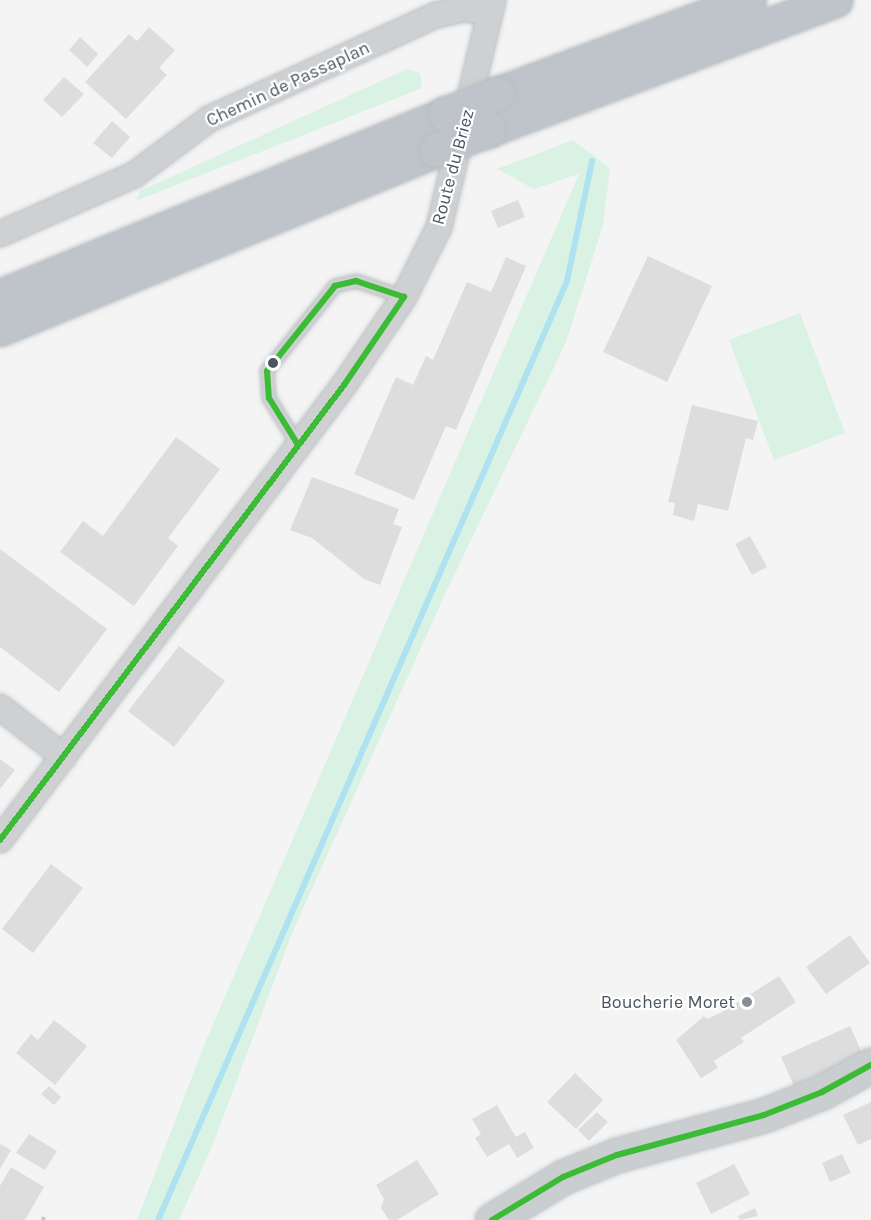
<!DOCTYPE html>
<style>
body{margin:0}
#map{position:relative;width:871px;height:1220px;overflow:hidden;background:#f4f4f4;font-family:Karla,sans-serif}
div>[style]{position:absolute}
.green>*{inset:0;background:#d9f2e3}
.stream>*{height:6px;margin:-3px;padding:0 3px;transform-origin:3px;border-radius:3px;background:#aee2f0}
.building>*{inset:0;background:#ddddde}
.path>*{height:4px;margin-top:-2px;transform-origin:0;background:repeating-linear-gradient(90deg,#bcc7c4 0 4.5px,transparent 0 7.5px)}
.roads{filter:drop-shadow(0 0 2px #b9bec3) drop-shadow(0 0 2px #b9bec3)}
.service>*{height:12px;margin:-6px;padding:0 6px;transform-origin:6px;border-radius:6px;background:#ced0d2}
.minor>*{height:24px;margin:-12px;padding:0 12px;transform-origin:12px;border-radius:12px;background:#ced0d2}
.primary>*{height:33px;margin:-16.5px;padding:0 16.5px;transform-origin:16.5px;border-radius:16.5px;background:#caced1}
.motorway>*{height:33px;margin:-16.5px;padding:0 16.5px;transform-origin:16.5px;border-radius:16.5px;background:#bec4c9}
.bridges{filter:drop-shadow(0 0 2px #b9bec3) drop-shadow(0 0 2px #b9bec3)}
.motorway-bridge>*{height:33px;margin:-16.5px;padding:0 16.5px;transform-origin:16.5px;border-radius:16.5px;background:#bec4c9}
.bus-1>*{height:6px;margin:-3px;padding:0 3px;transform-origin:3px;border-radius:3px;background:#3cbb36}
.dots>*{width:16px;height:16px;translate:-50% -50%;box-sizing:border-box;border:3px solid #fff;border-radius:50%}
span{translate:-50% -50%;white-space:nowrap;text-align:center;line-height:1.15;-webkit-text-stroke:4.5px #fff;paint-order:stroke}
.street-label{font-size:18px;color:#4a5661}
.poi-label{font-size:18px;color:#4a5661}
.right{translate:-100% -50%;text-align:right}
</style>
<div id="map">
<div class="green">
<div style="clip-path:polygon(407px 69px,420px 73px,422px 88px,136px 201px,140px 191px)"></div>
<div style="clip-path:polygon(573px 140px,610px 168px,603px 225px,566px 342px,447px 590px,293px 931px,213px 1144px,179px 1220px,137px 1220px,205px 1043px,579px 174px,534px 189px,497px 169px)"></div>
<div style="clip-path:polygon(800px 313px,845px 433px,774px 460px,729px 340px)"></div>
</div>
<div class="stream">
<div style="left:158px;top:1220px;width:1024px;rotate:-66.46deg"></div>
<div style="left:567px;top:281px;width:123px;rotate:-78.2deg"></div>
</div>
<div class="building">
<div style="clip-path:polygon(149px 27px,175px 50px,159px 68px,167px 75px,126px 119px,85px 82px,129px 34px,137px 41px)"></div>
<div style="clip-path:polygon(80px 37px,98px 54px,87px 67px,69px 50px)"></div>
<div style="clip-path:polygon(64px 77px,84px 94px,62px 117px,43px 100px)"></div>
<div style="clip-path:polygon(112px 121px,130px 137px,112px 158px,93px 143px)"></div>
<div style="clip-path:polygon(518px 200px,525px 217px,498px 228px,491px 211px)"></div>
<div style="clip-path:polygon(648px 256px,712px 286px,667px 382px,603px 352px)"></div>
<div style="clip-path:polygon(506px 257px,526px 266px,456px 430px,446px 426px,414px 500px,354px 474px,396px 377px,413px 385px,426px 356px,433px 360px,467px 282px,491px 292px)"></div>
<div style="clip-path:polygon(692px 405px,758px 421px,753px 440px,746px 438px,728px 511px,698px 504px,694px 521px,673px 515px,675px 503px,668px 502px)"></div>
<div style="clip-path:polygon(176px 437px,220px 469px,168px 538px,178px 546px,134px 606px,60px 552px,83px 521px,103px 536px)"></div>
<div style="clip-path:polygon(312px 477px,399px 509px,393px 524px,402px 527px,380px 585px,364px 579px,312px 538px,290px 530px)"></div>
<div style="clip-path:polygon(750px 536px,767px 567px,752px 575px,735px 544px)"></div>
<div style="clip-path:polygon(0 549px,107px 629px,59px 692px,0 647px)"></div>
<div style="clip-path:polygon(179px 646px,225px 681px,174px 747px,128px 711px)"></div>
<div style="clip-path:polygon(0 759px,15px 770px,0 789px)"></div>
<div style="clip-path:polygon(51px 864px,83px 888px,33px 953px,2px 929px)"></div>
<div style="clip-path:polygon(850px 935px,870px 963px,826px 994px,806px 967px)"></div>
<div style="clip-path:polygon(779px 976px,796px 1002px,741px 1038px,744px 1042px,714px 1061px,718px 1068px,701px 1078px,676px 1040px,704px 1016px,707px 1019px,722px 1012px)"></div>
<div style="clip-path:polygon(54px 1020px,87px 1046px,55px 1085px,16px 1053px,31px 1034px,38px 1040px)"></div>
<div style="clip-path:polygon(850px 1026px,863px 1055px,794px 1086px,781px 1057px)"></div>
<div style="clip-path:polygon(575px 1073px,603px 1100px,576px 1129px,547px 1102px)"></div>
<div style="clip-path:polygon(49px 1086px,61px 1097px,54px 1105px,41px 1094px)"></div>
<div style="clip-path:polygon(871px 1102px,871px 1139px,858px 1145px,843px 1115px)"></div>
<div style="clip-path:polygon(497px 1105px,516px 1137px,525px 1132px,534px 1148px,517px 1158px,509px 1144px,487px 1157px,475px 1138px,481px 1134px,472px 1119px)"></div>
<div style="clip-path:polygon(597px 1112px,608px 1122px,589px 1141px,578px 1130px)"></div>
<div style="clip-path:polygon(29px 1134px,57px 1151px,45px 1170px,16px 1153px)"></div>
<div style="clip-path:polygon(0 1144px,11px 1150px,0 1169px)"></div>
<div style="clip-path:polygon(842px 1154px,851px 1173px,830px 1182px,822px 1163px)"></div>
<div style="clip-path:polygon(417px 1160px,439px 1194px,397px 1220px,389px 1220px,381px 1208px,384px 1199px,376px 1185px)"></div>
<div style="clip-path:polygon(734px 1164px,750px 1194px,711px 1214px,696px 1183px)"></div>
<div style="clip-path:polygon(11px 1167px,44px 1187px,25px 1220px,0 1220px,0 1186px)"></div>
<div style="clip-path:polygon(755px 1208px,758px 1216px,740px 1220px,738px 1216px)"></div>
</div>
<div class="path">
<div style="left:43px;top:1220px;width:3px;rotate:-72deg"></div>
</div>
<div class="roads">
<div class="service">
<div style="left:298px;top:445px;width:55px;rotate:-121.7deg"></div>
<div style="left:269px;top:398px;width:27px;rotate:-94deg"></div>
<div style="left:267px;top:371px;width:109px;rotate:-51.3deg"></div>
<div style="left:335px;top:286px;width:22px;rotate:-13deg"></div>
<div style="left:356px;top:281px;width:51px;rotate:18.4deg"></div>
</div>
<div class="minor">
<div style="left:0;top:234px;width:146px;rotate:-23.8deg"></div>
<div style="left:134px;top:175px;width:94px;rotate:-36.7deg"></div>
<div style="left:209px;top:119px;width:250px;rotate:-24.6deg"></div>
<div style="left:436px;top:15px;width:30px;rotate:-12deg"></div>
<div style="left:465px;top:9px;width:25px;rotate:7deg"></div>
<div style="left:0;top:707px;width:81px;rotate:38deg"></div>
<div style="left:0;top:840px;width:570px;rotate:-52.91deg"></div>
<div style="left:344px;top:385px;width:107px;rotate:-55.7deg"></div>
<div style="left:404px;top:297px;width:78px;rotate:-63.4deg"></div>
<div style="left:439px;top:227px;width:233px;rotate:-76.6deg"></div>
</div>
<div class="primary">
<div style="left:492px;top:1220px;width:83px;rotate:-31.2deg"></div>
<div style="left:563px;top:1177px;width:58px;rotate:-22.2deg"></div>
<div style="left:617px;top:1155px;width:152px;rotate:-15.2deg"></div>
<div style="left:764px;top:1115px;width:62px;rotate:-21.6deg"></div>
<div style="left:822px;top:1092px;width:56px;rotate:-28.9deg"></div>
</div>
<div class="motorway">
<div style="left:497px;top:94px;width:269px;rotate:-20.5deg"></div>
<div style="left:488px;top:130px;width:371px;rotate:-20.5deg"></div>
<div style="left:0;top:296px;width:481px;rotate:-22.2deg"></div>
<div style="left:0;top:329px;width:471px;rotate:-22.3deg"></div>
</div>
</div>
<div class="bridges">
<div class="motorway-bridge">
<div style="left:445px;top:114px;width:56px;rotate:-21deg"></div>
<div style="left:436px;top:150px;width:56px;rotate:-21deg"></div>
</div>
</div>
<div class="bus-1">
<div style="left:0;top:840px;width:570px;rotate:-52.91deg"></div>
<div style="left:344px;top:385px;width:107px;rotate:-55.7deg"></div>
<div style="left:404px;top:297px;width:51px;rotate:-161.6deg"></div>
<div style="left:356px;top:281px;width:22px;rotate:167deg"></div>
<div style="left:335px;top:286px;width:109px;rotate:128.7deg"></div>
<div style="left:267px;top:371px;width:27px;rotate:86deg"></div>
<div style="left:269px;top:398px;width:55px;rotate:58.3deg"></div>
<div style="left:492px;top:1220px;width:83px;rotate:-31.2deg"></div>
<div style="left:563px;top:1177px;width:58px;rotate:-22.2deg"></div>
<div style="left:617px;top:1155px;width:152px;rotate:-15.2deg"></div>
<div style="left:764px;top:1115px;width:62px;rotate:-21.6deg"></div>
<div style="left:822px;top:1092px;width:56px;rotate:-28.9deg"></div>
</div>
<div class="dots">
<div style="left:273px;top:363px;background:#4a5661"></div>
<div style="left:747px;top:1002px;background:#868d94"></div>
</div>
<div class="street-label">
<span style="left:288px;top:84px;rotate:-25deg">Chemin de Passaplan</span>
<span style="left:453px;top:167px;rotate:-75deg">Route du Briez</span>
</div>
<div class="poi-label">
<span class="right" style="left:735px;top:1002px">Boucherie Moret</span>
</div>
</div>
